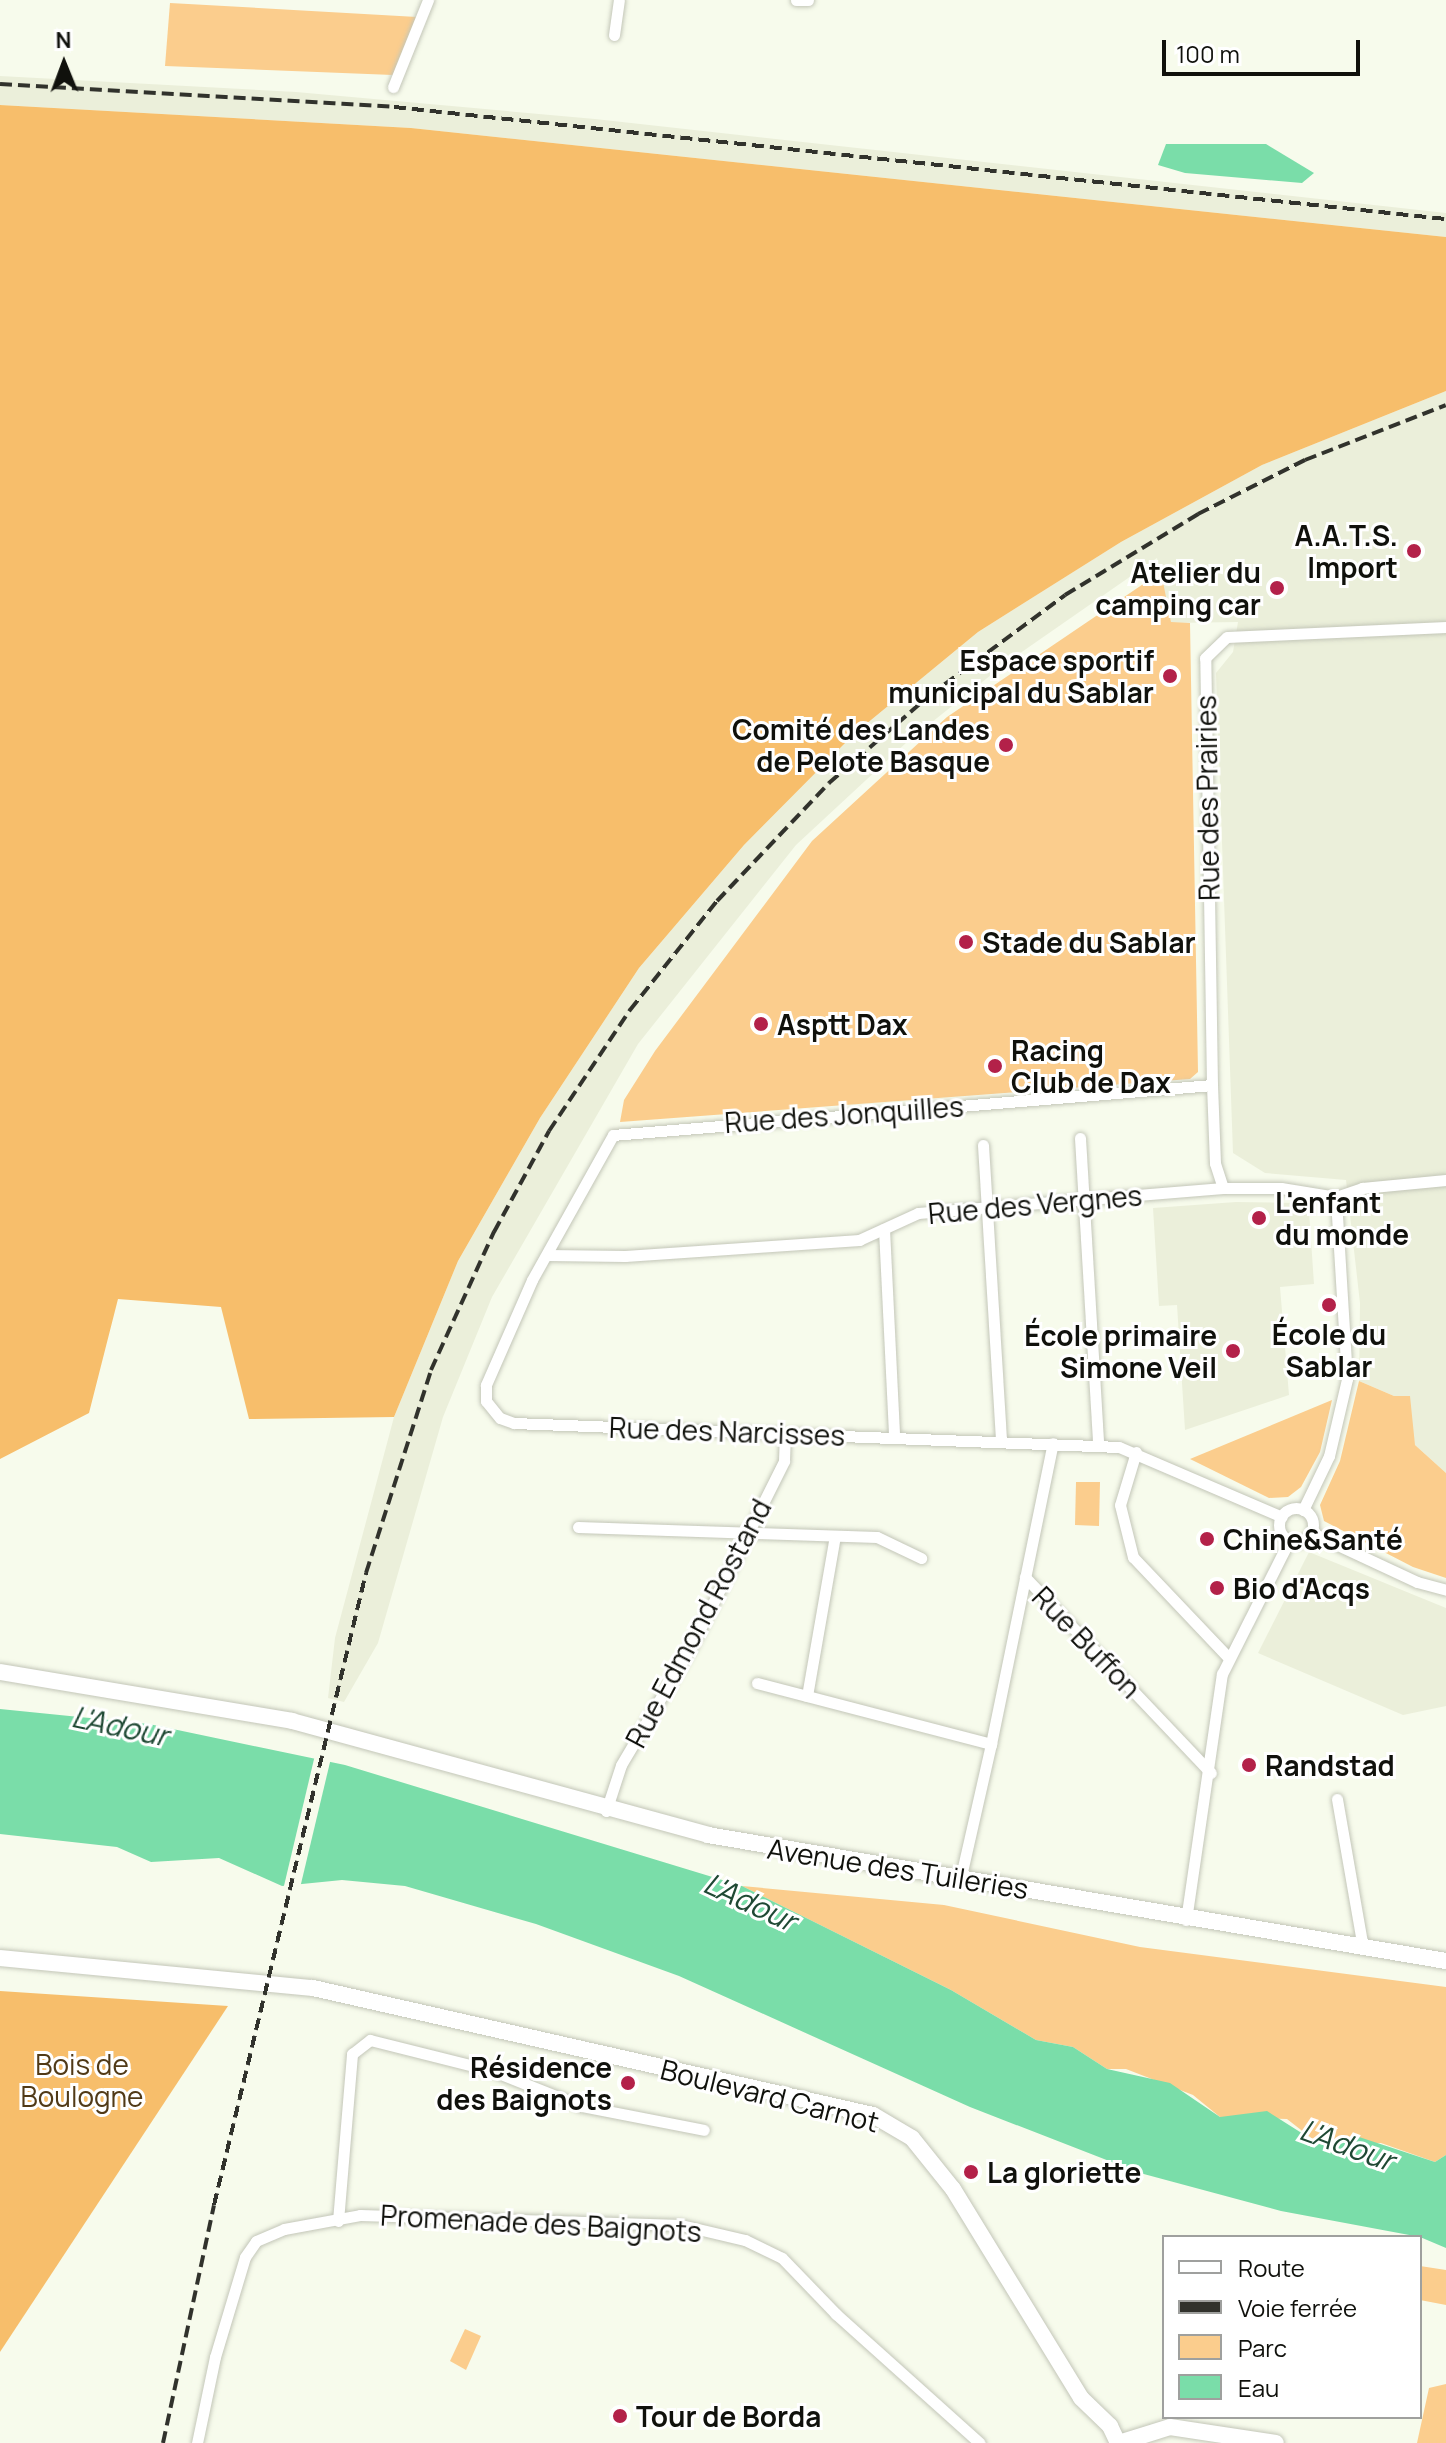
<!DOCTYPE html>
<meta charset="utf-8">
<style>
body{margin:0}
#map{position:relative;width:1446px;height:2443px;overflow:hidden;background:#f7fbec;font-family:Manrope,sans-serif}
div>[style]{position:absolute}
.built>*{inset:0;background:#ebefda}
.green>*{inset:0;background:#fbcd8d}
.forest>*{inset:0;background:#f7be6b}
.water>*{inset:0;background:#7adda9}
.pier>*{inset:0;background:#f7fbec}
.roads{filter:drop-shadow(0 0 2px #c3c6b8) drop-shadow(0 0 2px #c3c6b8)}
.street>*{height:11px;margin:-5.5px;padding:0 5.5px;transform-origin:5.5px;border-radius:5.5px;background:#fff}
.street>.ring{margin:-5.5px;padding:0;box-sizing:content-box;background:none;border:11px solid #fff;border-radius:50%}
.secondary>*{height:16px;margin:-8px;padding:0 8px;transform-origin:8px;border-radius:8px;background:#fff}
.rail>*{height:4px;margin-top:-2px;transform-origin:0;background:repeating-linear-gradient(90deg,#31322c 0 12px,transparent 0 18px)}
.dots>*{width:22px;height:22px;translate:-50% -50%;box-sizing:border-box;border:4px solid #fff;border-radius:50%}
span{translate:-50% -50%;white-space:nowrap;text-align:center;line-height:1.15;-webkit-text-stroke:6px #fff;paint-order:stroke}
.poi-label{font-size:28px;color:#10110c;font-weight:700}
.right{translate:-100% -50%;text-align:right}
.left{translate:0 -50%;text-align:left}
.street-label{font-size:28px;color:#10110c}
.park-label{font-size:28px;color:#513a17}
.water-label{font-size:30px;color:#1f4934;font-style:italic}
.legend{position:absolute;left:1162px;top:2235px;width:260px;height:184px;box-sizing:border-box;background:#fff;border:2px solid #9fa09e;margin:0;padding:10px 14px;list-style:none;font-size:24px;color:#10110c}
.legend li{display:flex;align-items:center;gap:16px;height:40px}
.legend b{width:40px;border:2px solid #9fa09e}
.north{position:absolute;left:24px;top:24px;width:80px;height:80px;-webkit-text-stroke:6px #fff;paint-order:stroke;rotate:359deg;font-size:22px;font-weight:700;line-height:32px;text-align:center;color:#10110c}
.north::after{content:'';display:block;margin:auto;width:28px;height:36px;background:#10110c;clip-path:polygon(50% 0,100% 100%,50% 72%,0 100%)}
.scale{position:absolute;left:1162px;top:40px;width:198px;height:36px;box-sizing:border-box;border:4px solid #10110c;border-top:0;padding-left:10px;font-size:24px;line-height:28px;white-space:nowrap;color:#10110c;-webkit-text-stroke:6px #fff;paint-order:stroke}
</style>
<div id="map">
<div class="built">
<div style="clip-path:polygon(0 76px,296px 92px,595px 119px,1446px 213px,1446px 237px,411px 128px,0 105px)"></div>
<div style="clip-path:polygon(1446px 391px,1446px 1473px,1415px 1445px,1394px 1396px,1359px 1381px,1360px 1303px,1346px 1180px,1265px 1173px,1233px 1153px,1216px 673px,1233px 652px,1238px 622px,1171px 623px,1157px 558px,1006px 663px,907px 742px,796px 845px,638px 1044px,492px 1297px,443px 1417px,378px 1643px,344px 1702px,328px 1698px,335px 1638px,394px 1417px,458px 1261px,540px 1118px,639px 968px,744px 845px,854px 734px,978px 632px,1121px 542px,1262px 465px)"></div>
<div style="clip-path:polygon(1236px 1202px,1302px 1203px,1309px 1211px,1314px 1284px,1280px 1287px,1289px 1395px,1185px 1430px,1177px 1305px,1159px 1306px,1153px 1208px)"></div>
<div style="clip-path:polygon(1309px 1552px,1446px 1608px,1446px 1706px,1403px 1715px,1258px 1653px)"></div>
</div>
<div class="green">
<div style="clip-path:polygon(170px 3px,417px 17px,393px 75px,165px 66px)"></div>
<div style="clip-path:polygon(1161px 572px,1171px 622px,1190px 623px,1198px 1072px,1190px 1079px,620px 1122px,624px 1100px,655px 1051px,812px 841px,947px 717px)"></div>
<div style="clip-path:polygon(1359px 1381px,1394px 1396px,1410px 1396px,1415px 1445px,1446px 1473px,1446px 1578px,1413px 1567px,1324px 1521px,1320px 1505px,1340px 1461px)"></div>
<div style="clip-path:polygon(1332px 1400px,1320px 1452px,1301px 1487px,1288px 1497px,1269px 1498px,1190px 1459px)"></div>
<div style="clip-path:polygon(1076px 1482px,1100px 1482px,1099px 1526px,1075px 1525px)"></div>
<div style="clip-path:polygon(742px 1886px,944px 1905px,1140px 1947px,1446px 1987px,1446px 2155px,1435px 2162px,1381px 2143px,1319px 2144px,1287px 2119px,1220px 2117px,1193px 2095px,1126px 2069px,1107px 2069px,1073px 2047px,1036px 2040px,951px 1990px)"></div>
<div style="clip-path:polygon(1420px 2266px,1446px 2270px,1446px 2305px,1420px 2300px)"></div>
<div style="clip-path:polygon(465px 2329px,481px 2336px,466px 2370px,450px 2361px)"></div>
<div style="clip-path:polygon(1446px 2384px,1446px 2443px,1417px 2443px,1429px 2388px)"></div>
</div>
<div class="forest">
<div style="clip-path:polygon(0 105px,411px 128px,1446px 237px,1446px 391px,1262px 465px,1121px 542px,978px 632px,854px 734px,744px 845px,639px 968px,540px 1118px,458px 1261px,394px 1417px,249px 1419px,221px 1307px,118px 1299px,89px 1413px,0 1459px)"></div>
<div style="clip-path:polygon(0 1991px,228px 2006px,0 2352px)"></div>
</div>
<div class="water">
<div style="clip-path:polygon(1166px 144px,1266px 144px,1314px 173px,1302px 183px,1185px 173px,1158px 165px)"></div>
<div style="clip-path:polygon(0 1709px,149px 1724px,345px 1765px,742px 1886px,951px 1990px,1036px 2040px,1073px 2047px,1107px 2069px,1170px 2083px,1220px 2117px,1267px 2111px,1319px 2144px,1334px 2146px,1353px 2135px,1435px 2162px,1446px 2155px,1446px 2248px,1420px 2237px,1281px 2211px,1140px 2173px,970px 2107px,679px 1976px,536px 1924px,405px 1886px,342px 1880px,282px 1886px,219px 1858px,151px 1862px,117px 1847px,0 1834px)"></div>
</div>
<div class="pier">
<div style="clip-path:polygon(315px 1755px,331px 1758px,300px 1888px,283px 1890px)"></div>
</div>
<div class="roads">
<div class="street">
<div style="left:796px;top:0;width:12px"></div>
<div style="left:614px;top:35px;width:35px;rotate:-82deg"></div>
<div style="left:393px;top:87px;width:94px;rotate:-68.1deg"></div>
<div style="left:1212px;top:1085px;width:601px;rotate:175.23deg"></div>
<div style="left:613px;top:1135px;width:166px;rotate:119.2deg"></div>
<div style="left:532px;top:1280px;width:115px;rotate:113.7deg"></div>
<div style="left:486px;top:1385px;width:16px;rotate:90deg"></div>
<div style="left:486px;top:1401px;width:22px;rotate:51deg"></div>
<div style="left:500px;top:1418px;width:15px;rotate:20deg"></div>
<div style="left:514px;top:1423px;width:605px;rotate:2.27deg"></div>
<div style="left:1119px;top:1447px;width:177px;rotate:23.2deg"></div>
<div style="left:1080px;top:1138px;width:307px;rotate:86.6deg"></div>
<div style="left:983px;top:1145px;width:295px;rotate:86.5deg"></div>
<div style="left:1223px;top:1188px;width:26px;rotate:-108deg"></div>
<div style="left:1215px;top:1163px;width:78px;rotate:-92.2deg"></div>
<div style="left:1212px;top:1085px;width:427px;rotate:-90.9deg"></div>
<div style="left:1205px;top:658px;width:30px;rotate:-44deg"></div>
<div style="left:1227px;top:637px;width:219px;rotate:-2.6deg"></div>
<div style="left:1336px;top:1197px;width:28px;rotate:-19deg"></div>
<div style="left:1362px;top:1188px;width:84px;rotate:-5.4deg"></div>
<div style="left:884px;top:1229px;width:206px;rotate:87.2deg"></div>
<div style="left:547px;top:1255px;width:78px;rotate:0.7deg"></div>
<div style="left:625px;top:1256px;width:235px;rotate:-3.9deg"></div>
<div style="left:859px;top:1240px;width:65px;rotate:-24.6deg"></div>
<div style="left:918px;top:1213px;width:306px;rotate:-4.7deg"></div>
<div style="left:1223px;top:1188px;width:58px"></div>
<div style="left:1281px;top:1188px;width:56px;rotate:9.3deg"></div>
<div style="left:1136px;top:1452px;width:55px;rotate:106.8deg"></div>
<div style="left:1120px;top:1505px;width:54px;rotate:76deg"></div>
<div style="left:1133px;top:1557px;width:137px;rotate:46.5deg"></div>
<div class="ring" style="left:1279px;top:1508px;width:23px;height:23px"></div>
<div style="left:1303px;top:1510px;width:60px;rotate:-64.3deg"></div>
<div style="left:1329px;top:1456px;width:79px;rotate:-76.8deg"></div>
<div style="left:1347px;top:1379px;width:182px;rotate:-93.5deg"></div>
<div style="left:578px;top:1527px;width:299px;rotate:1.9deg"></div>
<div style="left:877px;top:1537px;width:49px;rotate:25.5deg"></div>
<div style="left:1312px;top:1533px;width:116px;rotate:25deg"></div>
<div style="left:1417px;top:1582px;width:30px;rotate:15deg"></div>
<div style="left:1025px;top:1577px;width:270px;rotate:46.5deg"></div>
<div style="left:757px;top:1683px;width:242px;rotate:14.6deg"></div>
<div style="left:991px;top:1744px;width:135px;rotate:102.8deg"></div>
<div style="left:807px;top:1696px;width:162px;rotate:-80.1deg"></div>
<div style="left:991px;top:1744px;width:307px;rotate:-78.4deg"></div>
<div style="left:1337px;top:1799px;width:151px;rotate:80.1deg"></div>
<div style="left:606px;top:1811px;width:48px;rotate:-71.9deg"></div>
<div style="left:621px;top:1765px;width:139px;rotate:-59.4deg"></div>
<div style="left:692px;top:1645px;width:206px;rotate:-63.4deg"></div>
<div style="left:784px;top:1461px;width:26px;rotate:-88deg"></div>
<div style="left:1186px;top:1920px;width:249px;rotate:-81.7deg"></div>
<div style="left:1222px;top:1674px;width:149px;rotate:-63.3deg"></div>
<div style="left:338px;top:2221px;width:168px;rotate:-85.2deg"></div>
<div style="left:352px;top:2054px;width:23px;rotate:-38deg"></div>
<div style="left:370px;top:2040px;width:127px;rotate:14.1deg"></div>
<div style="left:493px;top:2071px;width:95px;rotate:21.7deg"></div>
<div style="left:581px;top:2106px;width:125px;rotate:11deg"></div>
<div style="left:197px;top:2443px;width:88px;rotate:-78.2deg"></div>
<div style="left:215px;top:2357px;width:104px;rotate:-73.3deg"></div>
<div style="left:245px;top:2257px;width:19px;rotate:-55deg"></div>
<div style="left:256px;top:2241px;width:30px;rotate:-23deg"></div>
<div style="left:284px;top:2229px;width:77px;rotate:-10.4deg"></div>
<div style="left:360px;top:2215px;width:321px;rotate:1.8deg"></div>
<div style="left:681px;top:2225px;width:66px;rotate:13.2deg"></div>
<div style="left:745px;top:2240px;width:41px;rotate:25.9deg"></div>
<div style="left:782px;top:2258px;width:78px;rotate:46deg"></div>
<div style="left:836px;top:2314px;width:193px;rotate:41.9deg"></div>
</div>
<div class="secondary">
<div style="left:0;top:1672px;width:296px;rotate:9.5deg"></div>
<div style="left:292px;top:1721px;width:431px;rotate:15.3deg"></div>
<div style="left:708px;top:1835px;width:749px;rotate:9.69deg"></div>
<div style="left:0;top:1958px;width:314px;rotate:5.5deg"></div>
<div style="left:313px;top:1988px;width:574px;rotate:12.78deg"></div>
<div style="left:873px;top:2115px;width:45px;rotate:30.5deg"></div>
<div style="left:912px;top:2138px;width:65px;rotate:51.2deg"></div>
<div style="left:953px;top:2189px;width:245px;rotate:58.5deg"></div>
<div style="left:1081px;top:2398px;width:40px;rotate:44deg"></div>
<div style="left:1110px;top:2426px;width:19px;rotate:65deg"></div>
<div style="left:1119px;top:2443px;width:53px;rotate:-17.4deg"></div>
<div style="left:1170px;top:2427px;width:107px;rotate:8.6deg"></div>
</div>
</div>
<div class="rail">
<div style="left:0;top:84px;width:395px;rotate:3.3deg"></div>
<div style="left:394px;top:107px;width:1058px;rotate:6.08deg"></div>
<div style="left:163px;top:2443px;width:243px;rotate:-77.9deg"></div>
<div style="left:214px;top:2205px;width:650px;rotate:-76.48deg"></div>
<div style="left:366px;top:1573px;width:213px;rotate:-72.2deg"></div>
<div style="left:431px;top:1370px;width:152px;rotate:-65.5deg"></div>
<div style="left:494px;top:1232px;width:115px;rotate:-61.4deg"></div>
<div style="left:549px;top:1131px;width:146px;rotate:-56.2deg"></div>
<div style="left:630px;top:1010px;width:139px;rotate:-51.4deg"></div>
<div style="left:717px;top:901px;width:163px;rotate:-46.5deg"></div>
<div style="left:829px;top:783px;width:134px;rotate:-41.1deg"></div>
<div style="left:930px;top:695px;width:168px;rotate:-36.5deg"></div>
<div style="left:1065px;top:595px;width:156px;rotate:-31.3deg"></div>
<div style="left:1198px;top:514px;width:120px;rotate:-26.8deg"></div>
<div style="left:1305px;top:460px;width:151px;rotate:-21.3deg"></div>
</div>
<div class="dots">
<div style="left:1414px;top:551px;background:#b32149"></div>
<div style="left:1277px;top:588px;background:#b32149"></div>
<div style="left:1170px;top:676px;background:#b32149"></div>
<div style="left:1006px;top:745px;background:#b32149"></div>
<div style="left:966px;top:942px;background:#b32149"></div>
<div style="left:761px;top:1024px;background:#b32149"></div>
<div style="left:995px;top:1066px;background:#b32149"></div>
<div style="left:1259px;top:1218px;background:#b32149"></div>
<div style="left:1329px;top:1305px;background:#b32149"></div>
<div style="left:1233px;top:1351px;background:#b32149"></div>
<div style="left:1207px;top:1539px;background:#b32149"></div>
<div style="left:1217px;top:1588px;background:#b32149"></div>
<div style="left:1249px;top:1765px;background:#b32149"></div>
<div style="left:628px;top:2083px;background:#b32149"></div>
<div style="left:971px;top:2172px;background:#b32149"></div>
<div style="left:620px;top:2416px;background:#b32149"></div>
</div>
<div class="poi-label">
<span class="right" style="left:1398px;top:551px">A.A.T.S.<br>Import</span>
<span class="right" style="left:1261px;top:588px">Atelier du<br>camping car</span>
<span class="right" style="left:1154px;top:676px">Espace sportif<br>municipal du Sablar</span>
<span class="right" style="left:990px;top:745px">Comité des Landes<br>de Pelote Basque</span>
<span class="left" style="left:982px;top:942px">Stade du Sablar</span>
<span class="left" style="left:777px;top:1024px">Asptt Dax</span>
<span class="left" style="left:1011px;top:1066px">Racing<br>Club de Dax</span>
<span class="left" style="left:1275px;top:1218px">L'enfant<br>du monde</span>
<span style="left:1329px;top:1350px">École du<br>Sablar</span>
<span class="right" style="left:1217px;top:1351px">École primaire<br>Simone Veil</span>
<span class="left" style="left:1223px;top:1539px">Chine&amp;Santé</span>
<span class="left" style="left:1233px;top:1588px">Bio d'Acqs</span>
<span class="left" style="left:1265px;top:1765px">Randstad</span>
<span class="right" style="left:612px;top:2083px">Résidence<br>des Baignots</span>
<span class="left" style="left:987px;top:2172px">La gloriette</span>
<span class="left" style="left:636px;top:2416px">Tour de Borda</span>
</div>
<div class="street-label">
<span style="left:1207px;top:798px;rotate:-91deg">Rue des Prairies</span>
<span style="left:844px;top:1114px;rotate:-4deg">Rue des Jonquilles</span>
<span style="left:1035px;top:1204px;rotate:-5deg">Rue des Vergnes</span>
<span style="left:727px;top:1431px;rotate:2deg">Rue des Narcisses</span>
<span style="left:698px;top:1623px;rotate:-62deg">Rue Edmond Rostand</span>
<span style="left:1087px;top:1642px;rotate:46deg">Rue Buffon</span>
<span style="left:898px;top:1868px;rotate:9deg">Avenue des Tuileries</span>
<span style="left:770px;top:2095px;rotate:14deg">Boulevard Carnot</span>
<span style="left:541px;top:2223px;rotate:3deg">Promenade des Baignots</span>
</div>
<div class="park-label">
<span style="left:82px;top:2080px">Bois de<br>Boulogne</span>
</div>
<div class="water-label">
<span style="left:120px;top:1726px;rotate:12deg">L'Adour</span>
<span style="left:750px;top:1902px;rotate:25deg">L'Adour</span>
<span style="left:1347px;top:2145px;rotate:20deg">L'Adour</span>
</div>
<ul class="legend">
<li><b style="height:10px;background:#fff"></b>Route</li>
<li><b style="height:10px;background:#31322c"></b>Voie ferrée</li>
<li><b style="height:22px;background:#fbcd8d"></b>Parc</li>
<li><b style="height:22px;background:#7adda9"></b>Eau</li>
</ul>
<div class="north">N</div>
<div class="scale">100 m</div>
</div>
